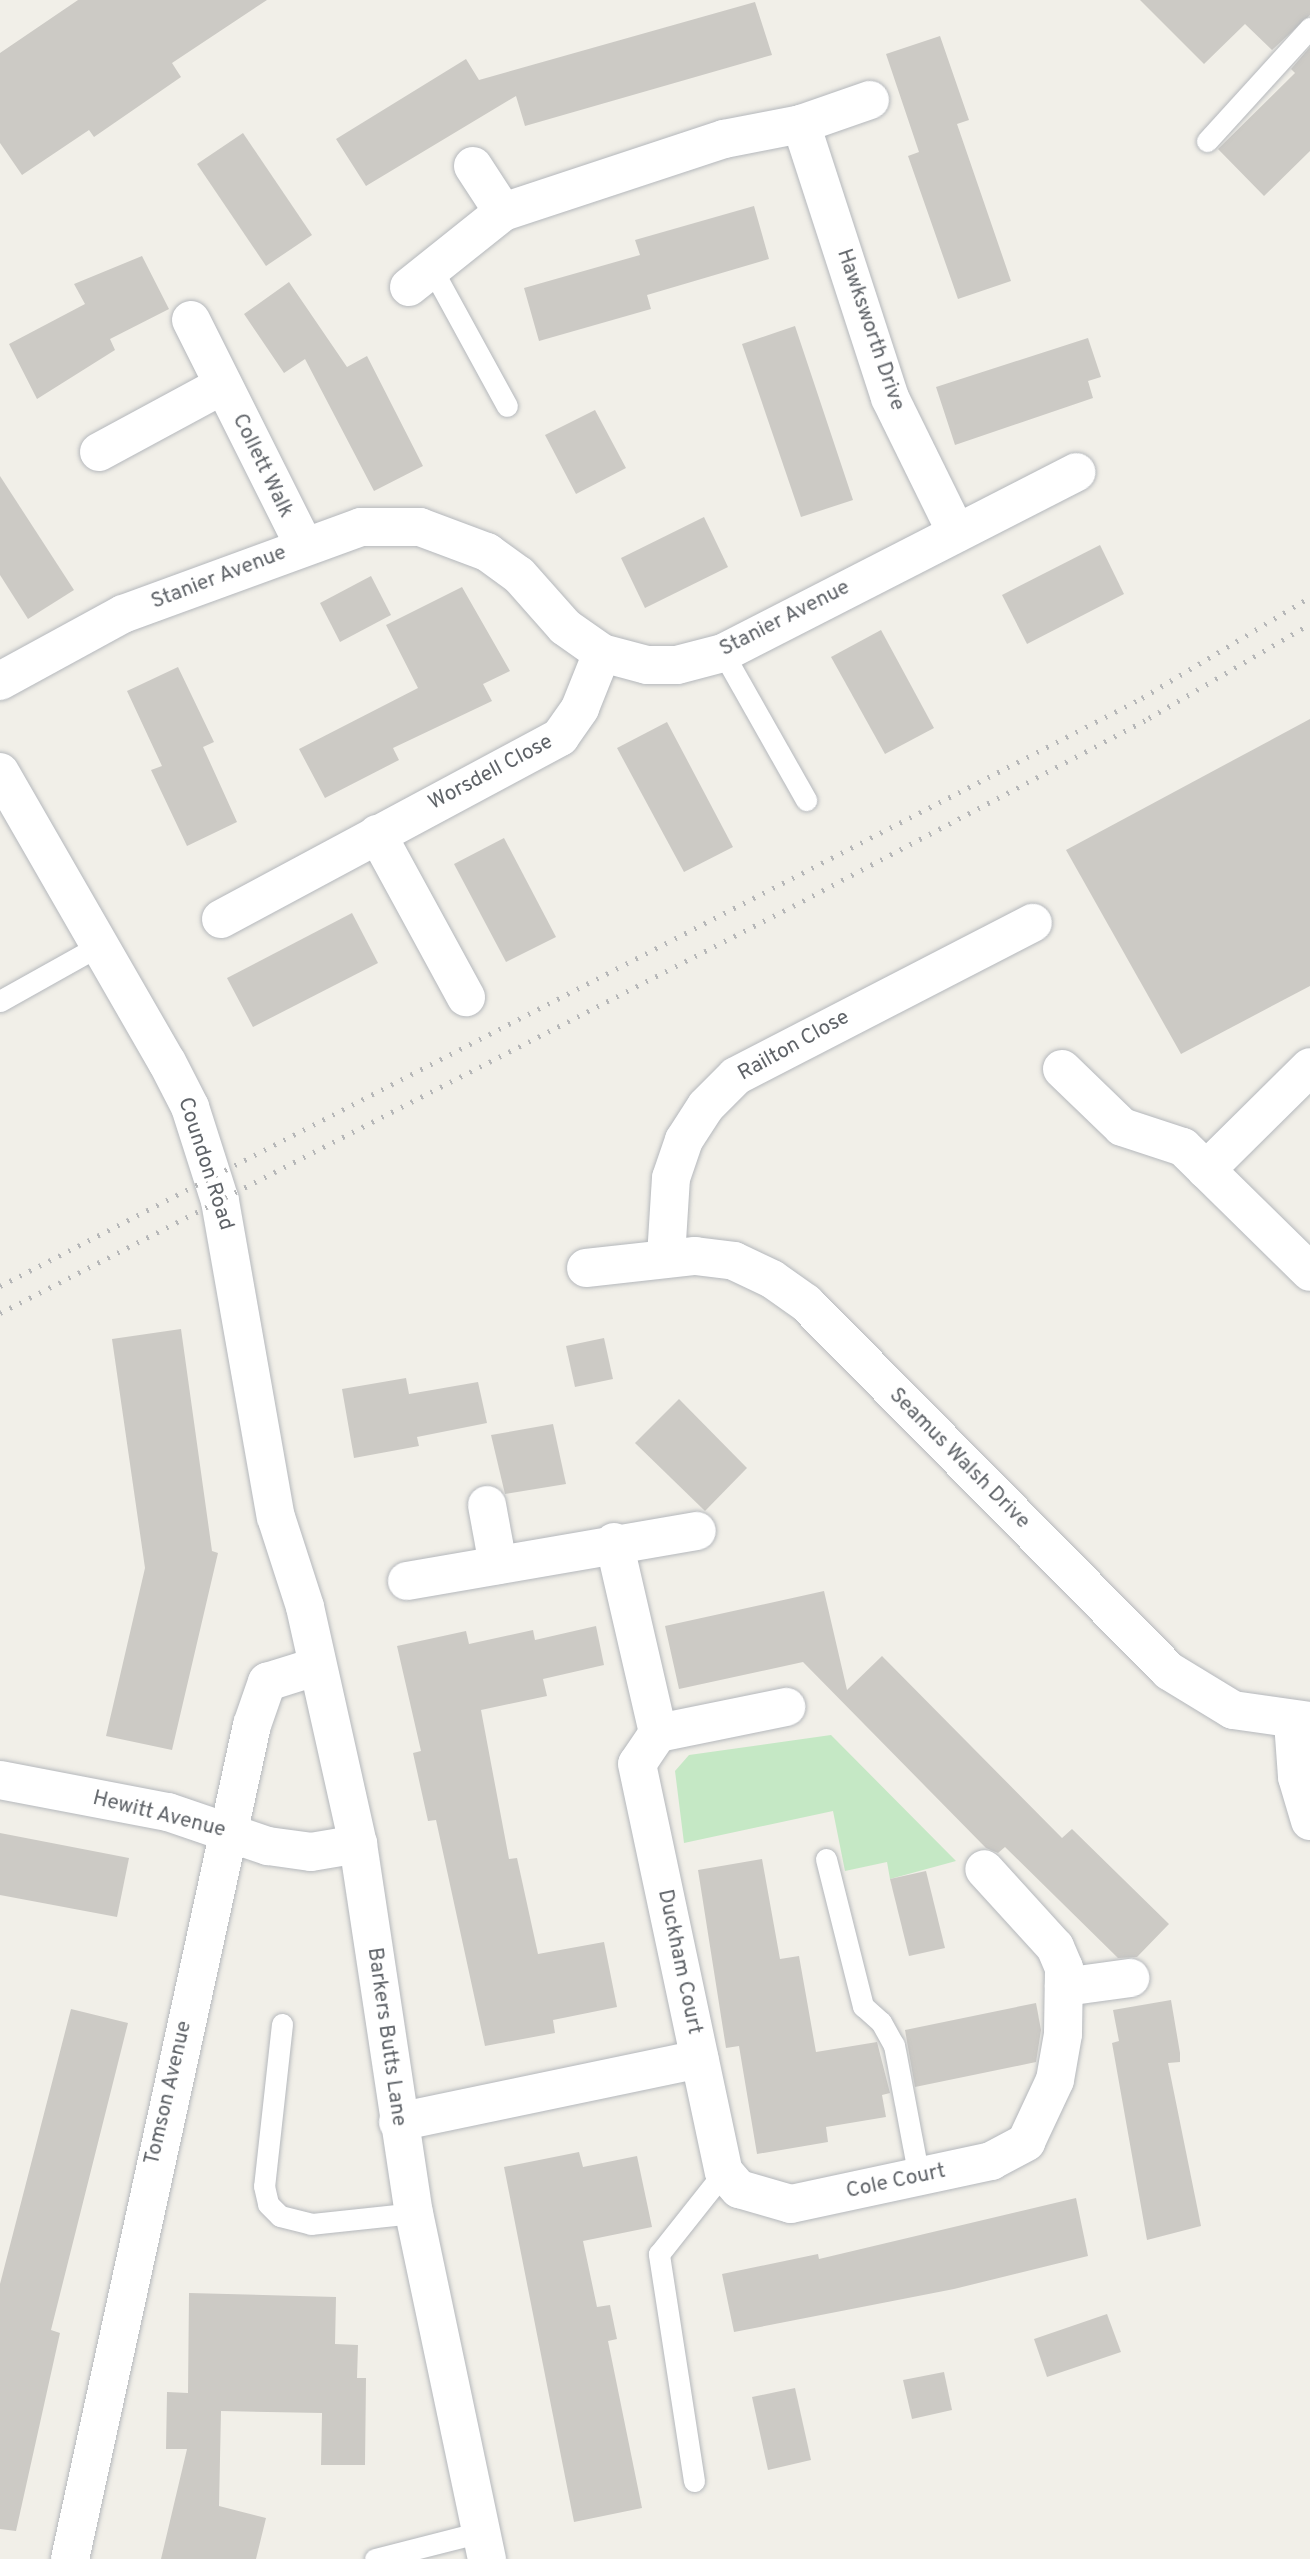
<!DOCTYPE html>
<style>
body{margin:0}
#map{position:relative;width:1310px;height:2559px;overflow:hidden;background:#f1efe8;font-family:Overpass,sans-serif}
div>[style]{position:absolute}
.green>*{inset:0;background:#c5e8c5}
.building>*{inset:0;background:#cccac5}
.roads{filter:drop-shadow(0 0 2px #b5b8bc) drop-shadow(0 0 2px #b5b8bc)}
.lane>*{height:21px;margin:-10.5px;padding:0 10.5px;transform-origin:10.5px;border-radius:10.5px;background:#fff}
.street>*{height:38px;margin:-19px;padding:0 19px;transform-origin:19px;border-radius:19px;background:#fff}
.secondary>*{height:38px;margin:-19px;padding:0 19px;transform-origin:19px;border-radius:19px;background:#fff}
.rail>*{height:5px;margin-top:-2.5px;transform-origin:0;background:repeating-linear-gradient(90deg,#b6b7b8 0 2px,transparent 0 11px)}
span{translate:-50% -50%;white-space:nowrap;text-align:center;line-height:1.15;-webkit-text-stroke:7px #fff;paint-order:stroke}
.street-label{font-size:21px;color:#5f6368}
</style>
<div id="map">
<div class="green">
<div style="clip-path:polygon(831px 1735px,956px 1861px,890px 1879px,887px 1862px,845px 1871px,833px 1811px,684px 1843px,675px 1771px,689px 1755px)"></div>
</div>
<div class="building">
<div style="clip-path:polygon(78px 0,267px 0,172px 63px,181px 77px,94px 137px,89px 130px,22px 175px,0 143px,0 53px)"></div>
<div style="clip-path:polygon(1140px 0,1310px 0,1310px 15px,1272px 50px,1245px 24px,1204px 64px)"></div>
<div style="clip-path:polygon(755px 2px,772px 55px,525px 126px,516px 96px,366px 186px,336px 139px,466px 59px,479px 80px)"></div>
<div style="clip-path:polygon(940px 36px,969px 120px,957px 124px,1011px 281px,958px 299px,908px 156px,919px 152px,886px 54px)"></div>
<div style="clip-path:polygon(1310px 47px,1310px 151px,1264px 196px,1218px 149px,1295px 73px,1291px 69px)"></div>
<div style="clip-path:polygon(243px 133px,312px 235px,266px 266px,197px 164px)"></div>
<div style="clip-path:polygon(754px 206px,769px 259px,647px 295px,651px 309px,539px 341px,524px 288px,640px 255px,635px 240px)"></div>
<div style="clip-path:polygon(142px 256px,169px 309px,110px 339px,115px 350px,37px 399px,9px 344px,85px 304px,74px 284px)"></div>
<div style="clip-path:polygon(289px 282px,347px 367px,367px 356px,423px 466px,374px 491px,305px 359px,284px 373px,244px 314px)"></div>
<div style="clip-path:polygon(795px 326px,853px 500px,801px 517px,742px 344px)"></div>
<div style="clip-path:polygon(1088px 338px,1101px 377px,1088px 381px,1093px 398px,955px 445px,936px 387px)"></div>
<div style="clip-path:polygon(595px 410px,626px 468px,576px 494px,545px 435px)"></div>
<div style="clip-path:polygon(0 476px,74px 590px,28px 619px,0 575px)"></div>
<div style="clip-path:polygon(704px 517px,728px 567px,645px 608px,621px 558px)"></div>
<div style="clip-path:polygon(1100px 545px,1124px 594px,1027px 644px,1002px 595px)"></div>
<div style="clip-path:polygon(371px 576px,391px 615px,340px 642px,320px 603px)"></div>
<div style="clip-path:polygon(462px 587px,510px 671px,483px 684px,492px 701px,393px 748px,399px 760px,325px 798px,299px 749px,418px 688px,386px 625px)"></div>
<div style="clip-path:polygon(881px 630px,934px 728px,885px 754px,831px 657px)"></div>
<div style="clip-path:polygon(178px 667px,214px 742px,203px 747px,237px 822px,187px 846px,151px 770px,162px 766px,127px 691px)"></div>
<div style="clip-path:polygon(1310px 719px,1310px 986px,1181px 1054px,1066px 850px)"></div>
<div style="clip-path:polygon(667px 722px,733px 847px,684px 872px,617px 748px)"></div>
<div style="clip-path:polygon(504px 838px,556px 937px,506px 962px,454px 864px)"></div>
<div style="clip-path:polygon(352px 913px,378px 963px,253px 1027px,227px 978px)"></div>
<div style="clip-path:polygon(181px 1329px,212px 1551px,218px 1553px,172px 1750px,106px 1736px,145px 1568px,112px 1339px)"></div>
<div style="clip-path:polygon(604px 1338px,613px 1379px,575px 1387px,566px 1346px)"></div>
<div style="clip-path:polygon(406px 1378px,409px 1394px,478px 1382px,487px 1423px,417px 1437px,419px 1446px,354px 1458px,342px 1389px)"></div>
<div style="clip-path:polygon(679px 1399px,747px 1468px,705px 1511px,635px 1443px)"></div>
<div style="clip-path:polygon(553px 1424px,566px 1484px,505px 1494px,491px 1435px)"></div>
<div style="clip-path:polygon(824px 1591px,847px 1690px,882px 1656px,1062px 1838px,1072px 1829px,1169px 1924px,1137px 1957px,1118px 1958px,1005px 1847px,998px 1853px,986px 1848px,803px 1662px,679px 1689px,665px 1626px)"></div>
<div style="clip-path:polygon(596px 1626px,604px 1665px,543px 1679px,547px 1696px,481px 1710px,509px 1859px,517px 1858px,538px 1954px,604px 1942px,617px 2007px,553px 2020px,555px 2033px,485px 2046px,436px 1820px,428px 1821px,413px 1753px,421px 1751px,397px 1646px,466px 1631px,469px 1644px,533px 1630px,535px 1640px)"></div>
<div style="clip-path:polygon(0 1833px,129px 1858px,117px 1917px,0 1895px)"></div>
<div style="clip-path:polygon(762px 1859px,780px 1959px,799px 1956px,816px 2052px,877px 2042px,890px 2093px,882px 2095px,886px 2117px,826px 2127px,828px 2142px,757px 2154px,739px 2046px,726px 2048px,698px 1870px)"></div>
<div style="clip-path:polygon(926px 1871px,945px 1948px,909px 1956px,890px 1879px)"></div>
<div style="clip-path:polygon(1171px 2000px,1180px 2053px,1180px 2062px,1168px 2063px,1201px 2226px,1147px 2240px,1112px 2043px,1119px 2041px,1113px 2010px)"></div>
<div style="clip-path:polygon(1036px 2003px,1041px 2030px,1036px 2062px,915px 2087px,905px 2030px)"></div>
<div style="clip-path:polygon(71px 2009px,128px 2023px,51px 2330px,60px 2333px,16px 2531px,0 2529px,0 2284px)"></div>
<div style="clip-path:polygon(579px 2152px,583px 2167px,637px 2156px,652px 2227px,583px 2241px,597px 2307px,610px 2305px,617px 2339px,608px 2341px,642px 2508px,574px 2522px,504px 2167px)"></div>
<div style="clip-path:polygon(1076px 2198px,1088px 2256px,954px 2289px,734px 2332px,722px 2274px,818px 2254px,819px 2259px)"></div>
<div style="clip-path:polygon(189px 2293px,336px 2297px,335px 2344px,358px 2345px,357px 2378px,366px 2378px,365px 2465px,321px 2465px,322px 2413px,221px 2411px,219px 2506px,266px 2518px,256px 2559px,161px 2559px,187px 2449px,166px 2449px,167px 2392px,188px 2393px)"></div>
<div style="clip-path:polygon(1107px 2314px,1121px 2352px,1047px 2377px,1034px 2339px)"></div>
<div style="clip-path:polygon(944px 2372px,952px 2410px,912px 2419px,903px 2380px)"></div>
<div style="clip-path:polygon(795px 2388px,811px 2460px,768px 2470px,752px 2397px)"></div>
</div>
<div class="roads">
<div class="lane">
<div style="left:1207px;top:141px;width:153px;rotate:-47.7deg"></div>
<div style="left:432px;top:269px;width:156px;rotate:61.3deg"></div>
<div style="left:723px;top:653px;width:169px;rotate:60.5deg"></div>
<div style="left:0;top:1001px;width:117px;rotate:-29.2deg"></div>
<div style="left:826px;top:1859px;width:152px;rotate:75.9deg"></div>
<div style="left:863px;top:2006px;width:24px;rotate:42deg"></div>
<div style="left:881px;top:2022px;width:26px;rotate:61deg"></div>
<div style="left:894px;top:2045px;width:134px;rotate:79.3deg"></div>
<div style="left:282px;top:2024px;width:163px;rotate:96.3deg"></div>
<div style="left:264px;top:2186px;width:18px;rotate:77deg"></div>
<div style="left:268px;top:2204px;width:17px;rotate:45deg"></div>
<div style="left:280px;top:2216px;width:32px;rotate:14deg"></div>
<div style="left:311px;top:2224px;width:104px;rotate:-6.1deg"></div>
<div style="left:694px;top:2481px;width:230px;rotate:-98.8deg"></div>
<div style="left:659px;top:2254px;width:105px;rotate:-51.6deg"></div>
<div style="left:375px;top:2559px;width:109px;rotate:-14.3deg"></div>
</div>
<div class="street">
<div style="left:801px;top:124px;width:288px;rotate:72deg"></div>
<div style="left:890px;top:398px;width:147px;rotate:63.8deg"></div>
<div style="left:473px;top:166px;width:55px;rotate:56.9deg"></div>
<div style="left:409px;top:287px;width:120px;rotate:-38.6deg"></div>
<div style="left:503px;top:212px;width:233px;rotate:-18.3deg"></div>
<div style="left:724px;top:139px;width:78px;rotate:-11deg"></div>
<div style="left:801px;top:124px;width:73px;rotate:-19.2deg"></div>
<div style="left:191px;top:320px;width:253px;rotate:63.4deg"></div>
<div style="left:99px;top:452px;width:141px;rotate:-28.4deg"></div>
<div style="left:0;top:681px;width:140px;rotate:-28.6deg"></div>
<div style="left:123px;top:614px;width:253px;rotate:-20.1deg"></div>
<div style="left:361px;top:527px;width:59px"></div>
<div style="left:420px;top:527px;width:72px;rotate:20.5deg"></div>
<div style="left:487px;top:552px;width:39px;rotate:36deg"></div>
<div style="left:519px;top:575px;width:69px;rotate:48.5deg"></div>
<div style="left:565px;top:627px;width:45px;rotate:35.1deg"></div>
<div style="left:602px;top:653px;width:47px;rotate:14.9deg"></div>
<div style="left:647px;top:665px;width:30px"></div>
<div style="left:677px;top:665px;width:48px;rotate:-14.6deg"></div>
<div style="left:723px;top:653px;width:397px;rotate:-27.1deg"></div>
<div style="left:377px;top:834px;width:186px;rotate:61.4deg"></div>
<div style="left:221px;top:919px;width:385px;rotate:-28.2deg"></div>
<div style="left:560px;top:737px;width:35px;rotate:-55deg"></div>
<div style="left:580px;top:708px;width:59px;rotate:-68.2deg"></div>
<div style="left:1062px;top:1069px;width:83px;rotate:44deg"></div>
<div style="left:1122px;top:1127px;width:64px;rotate:18.2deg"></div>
<div style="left:1183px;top:1147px;width:178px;rotate:44.5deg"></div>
<div style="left:1206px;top:1170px;width:146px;rotate:-44.7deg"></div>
<div style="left:666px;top:1257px;width:79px;rotate:-86.4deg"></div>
<div style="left:671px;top:1178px;width:40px;rotate:-71.1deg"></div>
<div style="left:684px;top:1140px;width:40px;rotate:-57.1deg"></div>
<div style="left:706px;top:1106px;width:42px;rotate:-45deg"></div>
<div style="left:736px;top:1076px;width:334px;rotate:-27.3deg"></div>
<div style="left:586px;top:1268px;width:110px;rotate:-6.3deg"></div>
<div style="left:695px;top:1256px;width:39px;rotate:7deg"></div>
<div style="left:734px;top:1261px;width:42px;rotate:25.3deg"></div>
<div style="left:772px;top:1279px;width:42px;rotate:35.2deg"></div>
<div style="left:806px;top:1303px;width:517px;rotate:45.39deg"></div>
<div style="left:1169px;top:1671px;width:75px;rotate:31.4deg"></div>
<div style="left:1233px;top:1710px;width:78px;rotate:8.1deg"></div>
<div style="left:487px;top:1505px;width:61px;rotate:79.6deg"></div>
<div style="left:614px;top:1542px;width:196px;rotate:77deg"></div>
<div style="left:658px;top:1733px;width:37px;rotate:124deg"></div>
<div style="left:637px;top:1764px;width:417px;rotate:78deg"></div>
<div style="left:724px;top:2172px;width:23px;rotate:49deg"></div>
<div style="left:739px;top:2189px;width:54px;rotate:16.1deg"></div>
<div style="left:791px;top:2204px;width:205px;rotate:-12.1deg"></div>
<div style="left:991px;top:2161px;width:40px;rotate:-28deg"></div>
<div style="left:1026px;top:2142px;width:68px;rotate:-64.9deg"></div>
<div style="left:1055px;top:2080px;width:47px;rotate:-80.1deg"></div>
<div style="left:1063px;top:2034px;width:66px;rotate:-89.1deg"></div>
<div style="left:1064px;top:1968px;width:23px;rotate:-113deg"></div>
<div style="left:1055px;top:1947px;width:105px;rotate:-132.3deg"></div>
<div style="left:407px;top:1581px;width:294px;rotate:-9.8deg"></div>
<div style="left:1293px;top:1722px;width:55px;rotate:85.8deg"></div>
<div style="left:1297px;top:1777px;width:46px;rotate:73.5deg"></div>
<div style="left:658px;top:1733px;width:131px;rotate:-11.5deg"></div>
<div style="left:0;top:1780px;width:171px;rotate:10.8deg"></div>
<div style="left:168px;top:1812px;width:106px;rotate:18.8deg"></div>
<div style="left:268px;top:1846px;width:43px;rotate:7.9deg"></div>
<div style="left:311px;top:1852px;width:48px;rotate:-9.7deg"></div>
<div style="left:1064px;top:1987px;width:67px;rotate:-7.8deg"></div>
<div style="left:398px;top:2122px;width:308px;rotate:-11.8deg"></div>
<div style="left:70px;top:2559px;width:854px;rotate:-77.69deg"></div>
<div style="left:252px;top:1725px;width:46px;rotate:-70.8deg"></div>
<div style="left:267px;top:1682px;width:53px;rotate:-17.4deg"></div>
</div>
<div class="secondary">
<div style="left:0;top:772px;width:335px;rotate:60.1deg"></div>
<div style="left:167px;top:1062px;width:51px;rotate:62.9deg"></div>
<div style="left:190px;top:1107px;width:99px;rotate:72.3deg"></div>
<div style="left:220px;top:1201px;width:321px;rotate:80deg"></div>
<div style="left:276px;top:1517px;width:95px;rotate:72.1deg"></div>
<div style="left:305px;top:1607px;width:243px;rotate:77.4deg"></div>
<div style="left:358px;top:1844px;width:373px;rotate:81.4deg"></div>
<div style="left:414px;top:2213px;width:354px;rotate:78.1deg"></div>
</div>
</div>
<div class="rail">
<div style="left:0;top:1286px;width:1284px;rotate:-27.24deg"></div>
<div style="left:1142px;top:698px;width:196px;rotate:-31deg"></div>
<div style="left:0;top:1313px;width:891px;rotate:-27.17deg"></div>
<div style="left:793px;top:906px;width:403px;rotate:-27.8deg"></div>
<div style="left:1149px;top:718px;width:186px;rotate:-30.3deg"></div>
</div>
<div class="street-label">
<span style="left:870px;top:330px;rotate:71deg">Hawksworth Drive</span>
<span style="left:262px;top:466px;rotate:64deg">Collett Walk</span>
<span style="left:219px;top:578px;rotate:-21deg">Stanier Avenue</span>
<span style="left:785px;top:619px;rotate:-27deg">Stanier Avenue</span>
<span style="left:491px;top:773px;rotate:-28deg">Worsdell Close</span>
<span style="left:794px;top:1046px;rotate:-29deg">Railton Close</span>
<span style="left:205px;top:1164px;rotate:72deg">Coundon Road</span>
<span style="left:959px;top:1459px;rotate:45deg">Seamus Walsh Drive</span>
<span style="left:159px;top:1815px;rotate:14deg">Hewitt Avenue</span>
<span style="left:679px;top:1962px;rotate:78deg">Duckham Court</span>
<span style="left:386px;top:2037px;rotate:82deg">Barkers Butts Lane</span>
<span style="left:169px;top:2093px;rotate:-77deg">Tomson Avenue</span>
<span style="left:896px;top:2182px;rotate:-12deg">Cole Court</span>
</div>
</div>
